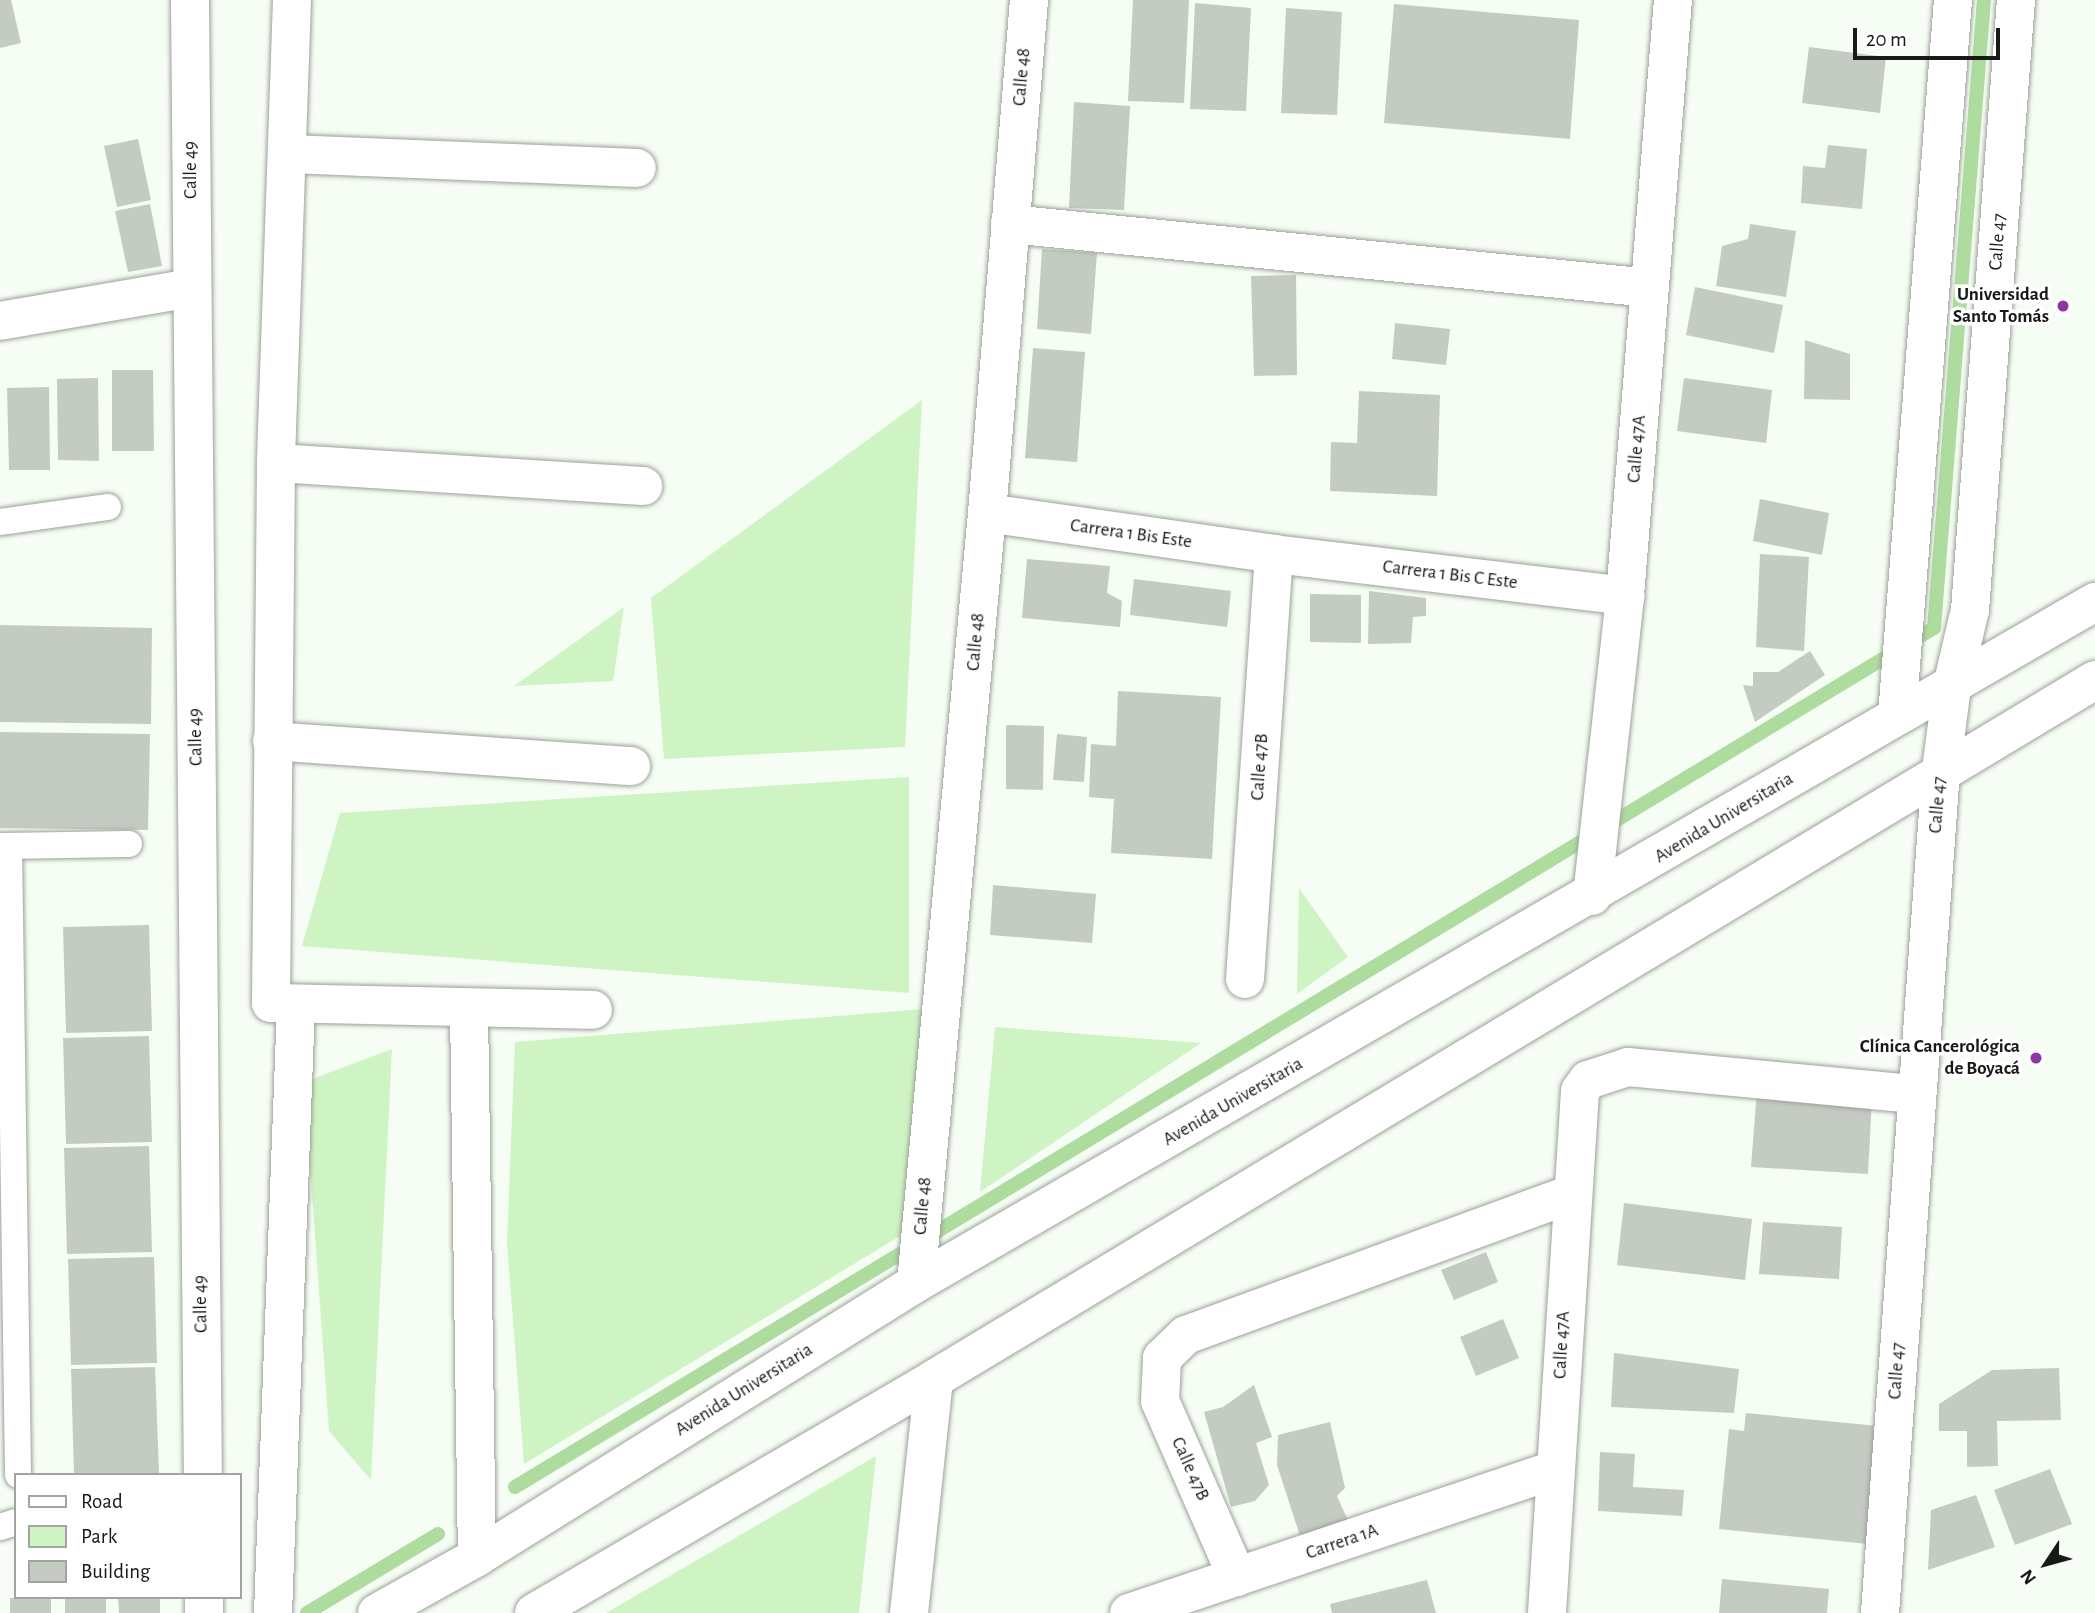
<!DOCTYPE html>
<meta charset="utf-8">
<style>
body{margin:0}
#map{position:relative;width:2095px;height:1613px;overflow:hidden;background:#f6fdf4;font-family:"Alegreya Sans",sans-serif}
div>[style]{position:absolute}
.green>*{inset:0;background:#cff4c3}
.stream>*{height:14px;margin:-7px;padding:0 7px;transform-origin:7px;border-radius:7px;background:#addc9e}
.building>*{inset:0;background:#c4cbc2}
.roads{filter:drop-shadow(0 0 2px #9aa198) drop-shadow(0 0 2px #9aa198)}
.lane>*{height:26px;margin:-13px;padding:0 13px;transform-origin:13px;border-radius:13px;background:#fff}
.street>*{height:38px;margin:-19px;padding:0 19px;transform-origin:19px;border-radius:19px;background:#fff}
.secondary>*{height:38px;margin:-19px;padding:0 19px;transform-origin:19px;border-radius:19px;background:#fff}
.dots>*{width:19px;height:19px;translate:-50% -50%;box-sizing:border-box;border:4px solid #fff;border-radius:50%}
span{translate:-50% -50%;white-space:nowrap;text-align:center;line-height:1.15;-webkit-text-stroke:7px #fff;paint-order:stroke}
.street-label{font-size:19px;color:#181a17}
.poi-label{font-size:19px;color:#181a17;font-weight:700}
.right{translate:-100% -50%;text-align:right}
.legend{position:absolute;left:14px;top:1473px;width:228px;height:126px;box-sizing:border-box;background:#fff;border:2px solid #a3a3a2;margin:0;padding:9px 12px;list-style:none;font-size:21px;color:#181a17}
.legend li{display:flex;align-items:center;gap:14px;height:35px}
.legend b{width:35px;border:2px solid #a3a3a2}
.north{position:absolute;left:2011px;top:1529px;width:70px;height:70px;-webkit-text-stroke:5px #fff;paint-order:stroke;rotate:234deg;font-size:19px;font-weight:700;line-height:28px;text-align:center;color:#181a17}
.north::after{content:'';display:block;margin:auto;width:24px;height:32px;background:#181a17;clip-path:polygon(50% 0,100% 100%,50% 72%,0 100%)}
.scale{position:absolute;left:1853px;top:28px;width:147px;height:32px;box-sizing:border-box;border:4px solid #181a17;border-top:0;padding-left:9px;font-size:21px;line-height:24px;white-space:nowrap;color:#181a17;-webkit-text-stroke:5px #fff;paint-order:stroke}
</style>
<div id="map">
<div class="green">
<div style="clip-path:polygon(922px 400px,905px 747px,664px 759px,651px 598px)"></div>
<div style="clip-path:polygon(624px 607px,613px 681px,514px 686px)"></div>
<div style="clip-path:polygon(909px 777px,909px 993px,302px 946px,340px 813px)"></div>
<div style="clip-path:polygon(1299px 888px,1348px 957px,1297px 994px)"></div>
<div style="clip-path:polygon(924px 1009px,905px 1233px,524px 1464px,507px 1243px,515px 1042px)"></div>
<div style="clip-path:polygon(995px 1027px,1201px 1043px,980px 1192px)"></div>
<div style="clip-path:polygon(392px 1049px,371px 1480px,329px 1431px,304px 1082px)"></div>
<div style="clip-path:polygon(876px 1456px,859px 1613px,606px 1613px)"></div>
</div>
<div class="stream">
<div style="left:515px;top:1487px;width:1659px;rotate:-31.19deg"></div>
<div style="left:1934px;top:628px;width:630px;rotate:-85.45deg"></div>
<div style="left:307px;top:1613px;width:153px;rotate:-31.1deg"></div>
</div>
<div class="building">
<div style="clip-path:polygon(0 0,11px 0,21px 43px,0 48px)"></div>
<div style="clip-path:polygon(1133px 0,1189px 0,1184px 103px,1128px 101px)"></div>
<div style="clip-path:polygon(1195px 3px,1251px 8px,1246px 111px,1190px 109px)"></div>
<div style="clip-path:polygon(1394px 4px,1579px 20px,1570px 139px,1384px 123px)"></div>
<div style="clip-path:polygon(1286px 8px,1342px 12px,1337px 115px,1281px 113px)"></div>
<div style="clip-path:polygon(1809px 47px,1886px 57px,1880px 113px,1802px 103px)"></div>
<div style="clip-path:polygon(1074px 102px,1130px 106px,1124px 210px,1069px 208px)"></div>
<div style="clip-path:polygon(138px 139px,151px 200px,117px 207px,104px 146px)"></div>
<div style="clip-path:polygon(1828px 145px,1867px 149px,1862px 209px,1801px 203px,1803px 166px,1825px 168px)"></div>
<div style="clip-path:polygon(150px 204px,162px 266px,128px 272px,115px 211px)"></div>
<div style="clip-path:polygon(1750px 224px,1796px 231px,1786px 297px,1716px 286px,1722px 246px,1748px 239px)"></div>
<div style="clip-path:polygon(1042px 249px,1097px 253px,1091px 334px,1037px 329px)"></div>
<div style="clip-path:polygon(1296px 275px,1297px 375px,1254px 376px,1251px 276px)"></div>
<div style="clip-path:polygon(1695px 287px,1783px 305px,1774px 353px,1686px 335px)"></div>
<div style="clip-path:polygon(1395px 323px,1450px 329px,1446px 365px,1392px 359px)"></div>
<div style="clip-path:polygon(1805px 340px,1850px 354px,1850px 400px,1804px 399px)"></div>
<div style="clip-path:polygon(1033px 348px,1085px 352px,1077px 462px,1025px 458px)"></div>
<div style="clip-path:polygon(112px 370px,153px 370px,154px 451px,112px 451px)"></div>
<div style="clip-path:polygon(98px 378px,99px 461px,58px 460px,57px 379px)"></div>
<div style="clip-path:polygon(1684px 378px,1772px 390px,1766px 443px,1677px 431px)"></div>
<div style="clip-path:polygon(49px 387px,50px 470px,9px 470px,7px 388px)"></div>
<div style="clip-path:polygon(1359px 391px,1440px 395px,1437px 496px,1330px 491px,1331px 442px,1357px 443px)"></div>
<div style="clip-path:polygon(1760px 499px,1829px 513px,1822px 555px,1753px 541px)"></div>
<div style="clip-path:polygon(1760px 554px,1809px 557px,1804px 651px,1756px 647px)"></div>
<div style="clip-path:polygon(1027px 559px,1110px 566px,1107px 593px,1122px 601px,1120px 627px,1022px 618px)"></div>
<div style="clip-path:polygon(1134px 579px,1231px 591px,1227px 627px,1130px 615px)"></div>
<div style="clip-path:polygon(1369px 591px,1426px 598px,1426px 616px,1413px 617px,1411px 643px,1368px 644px)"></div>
<div style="clip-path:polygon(1310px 594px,1361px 595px,1361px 643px,1310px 642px)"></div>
<div style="clip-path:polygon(0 625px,152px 628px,151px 724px,0 722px)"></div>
<div style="clip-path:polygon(1810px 651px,1825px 675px,1755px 722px,1743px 685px,1753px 686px,1753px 672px,1778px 672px)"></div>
<div style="clip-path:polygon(1118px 691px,1221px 697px,1212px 859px,1111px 853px,1114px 799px,1089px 797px,1091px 744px,1116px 746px)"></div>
<div style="clip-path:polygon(1006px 725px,1044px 726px,1043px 790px,1006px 789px)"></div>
<div style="clip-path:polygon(0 732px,150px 734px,148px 830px,0 828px)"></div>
<div style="clip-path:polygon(1057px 734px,1087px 737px,1084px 782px,1053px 780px)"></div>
<div style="clip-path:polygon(993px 885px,1096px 894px,1092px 943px,990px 935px)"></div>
<div style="clip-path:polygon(149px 925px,152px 1031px,66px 1033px,63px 927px)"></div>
<div style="clip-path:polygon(149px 1036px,152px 1142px,66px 1144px,63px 1038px)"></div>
<div style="clip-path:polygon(1757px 1090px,1872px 1098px,1868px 1174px,1751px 1167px)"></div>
<div style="clip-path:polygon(149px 1146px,152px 1252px,67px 1254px,64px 1148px)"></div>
<div style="clip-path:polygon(1624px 1203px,1752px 1219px,1745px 1280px,1617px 1265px)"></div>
<div style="clip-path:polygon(1763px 1222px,1842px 1227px,1839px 1279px,1759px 1274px)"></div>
<div style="clip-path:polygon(1486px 1252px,1498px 1282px,1454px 1300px,1441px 1270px)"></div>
<div style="clip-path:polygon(154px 1257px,157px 1363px,71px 1365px,68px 1259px)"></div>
<div style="clip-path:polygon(1503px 1319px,1519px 1358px,1476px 1376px,1460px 1337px)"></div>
<div style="clip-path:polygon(1614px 1353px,1739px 1369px,1734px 1413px,1611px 1407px)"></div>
<div style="clip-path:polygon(155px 1367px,159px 1473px,74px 1475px,71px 1369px)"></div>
<div style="clip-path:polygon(2059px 1368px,2061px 1420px,1997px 1421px,1998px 1466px,1967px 1467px,1967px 1431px,1939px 1431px,1939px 1404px,1992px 1370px)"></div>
<div style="clip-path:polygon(1254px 1385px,1272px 1437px,1256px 1443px,1269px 1485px,1255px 1501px,1231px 1507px,1204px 1412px,1223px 1407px)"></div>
<div style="clip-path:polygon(1746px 1413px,1878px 1426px,1868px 1544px,1719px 1529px,1729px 1429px,1744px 1431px)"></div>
<div style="clip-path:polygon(1330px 1422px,1345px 1488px,1337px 1496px,1350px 1525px,1303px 1545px,1277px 1465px,1278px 1435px)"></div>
<div style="clip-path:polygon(1600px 1452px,1635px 1454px,1633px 1487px,1684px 1490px,1682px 1516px,1598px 1511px)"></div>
<div style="clip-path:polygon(2050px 1469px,2072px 1524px,2015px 1545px,1994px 1490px)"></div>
<div style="clip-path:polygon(1976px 1495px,1995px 1547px,1928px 1570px,1931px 1510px)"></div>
<div style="clip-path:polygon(1722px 1579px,1829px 1589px,1827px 1613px,1719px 1613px)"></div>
<div style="clip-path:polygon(1427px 1580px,1436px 1613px,1332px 1613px,1330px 1604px)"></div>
<div style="clip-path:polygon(65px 1597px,106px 1597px,106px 1613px,65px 1613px)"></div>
<div style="clip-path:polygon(118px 1597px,160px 1597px,160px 1613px,119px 1613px)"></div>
<div style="clip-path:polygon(10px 1598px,51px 1598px,51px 1613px,10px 1613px)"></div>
</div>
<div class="roads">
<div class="lane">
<div style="left:0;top:522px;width:109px;rotate:-7.9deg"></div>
<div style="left:0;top:846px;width:129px;rotate:-0.9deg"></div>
<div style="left:9px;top:846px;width:629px;rotate:89.18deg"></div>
<div style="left:0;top:1527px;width:17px;rotate:-17deg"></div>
</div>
<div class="street">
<div style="left:190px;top:0;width:1475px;rotate:89.5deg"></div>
<div style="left:292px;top:0;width:463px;rotate:92deg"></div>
<div style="left:276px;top:463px;width:540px;rotate:90.53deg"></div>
<div style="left:271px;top:1003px;width:322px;rotate:1.2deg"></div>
<div style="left:290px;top:154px;width:347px;rotate:2.3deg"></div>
<div style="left:1010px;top:224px;width:643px;rotate:5.71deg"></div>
<div style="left:0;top:321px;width:194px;rotate:-9.8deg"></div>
<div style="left:276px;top:463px;width:368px;rotate:3.6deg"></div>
<div style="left:987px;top:513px;width:290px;rotate:8.1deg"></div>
<div style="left:1274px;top:554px;width:354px;rotate:6.8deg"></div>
<div style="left:1897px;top:716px;width:718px;rotate:-85.53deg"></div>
<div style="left:272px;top:741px;width:360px;rotate:4deg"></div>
<div style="left:1592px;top:896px;width:302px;rotate:-83.7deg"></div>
<div style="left:1625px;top:596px;width:598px;rotate:-85.4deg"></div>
<div style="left:1245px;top:979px;width:426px;rotate:-86.1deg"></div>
<div style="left:469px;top:1008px;width:549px;rotate:89.17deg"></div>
<div style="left:916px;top:1283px;width:773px;rotate:-84.73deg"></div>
<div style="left:987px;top:513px;width:515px;rotate:-85.32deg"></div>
<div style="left:1237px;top:1577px;width:192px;rotate:-113.6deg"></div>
<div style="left:1160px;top:1401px;width:43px;rotate:-87.3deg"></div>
<div style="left:1162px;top:1358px;width:33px;rotate:-44deg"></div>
<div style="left:1186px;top:1335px;width:410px;rotate:-20.1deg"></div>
<div style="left:204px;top:1597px;width:16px;rotate:90deg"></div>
<div style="left:273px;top:1613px;width:608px;rotate:-87.83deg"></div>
<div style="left:909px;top:1613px;width:235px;rotate:-83.9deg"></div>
<div style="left:1129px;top:1613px;width:449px;rotate:-18.6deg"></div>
<div style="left:1547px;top:1613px;width:523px;rotate:-86.38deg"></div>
<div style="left:1580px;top:1091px;width:14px;rotate:-54deg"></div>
<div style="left:1588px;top:1080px;width:42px;rotate:-18deg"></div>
<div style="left:1628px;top:1067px;width:288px;rotate:5.4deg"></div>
<div style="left:1880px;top:1613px;width:845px;rotate:-85.86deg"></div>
<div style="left:1941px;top:770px;width:85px;rotate:-82.5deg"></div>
<div style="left:1952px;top:686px;width:78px;rotate:-76.7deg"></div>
<div style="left:1970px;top:610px;width:612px;rotate:-85.69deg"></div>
</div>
<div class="secondary">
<div style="left:377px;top:1613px;width:115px;rotate:-29.2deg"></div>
<div style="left:477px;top:1557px;width:517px;rotate:-31.97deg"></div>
<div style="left:916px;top:1283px;width:1362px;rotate:-30.01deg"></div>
<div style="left:534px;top:1613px;width:463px;rotate:-30.3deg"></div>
<div style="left:934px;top:1379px;width:1355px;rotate:-31.05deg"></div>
</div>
</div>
<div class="dots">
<div style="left:2063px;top:306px;background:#8d37a4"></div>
<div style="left:2036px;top:1058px;background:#8d37a4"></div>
</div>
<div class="street-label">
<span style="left:1022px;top:77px;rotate:-85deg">Calle 48</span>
<span style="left:191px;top:170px;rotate:-90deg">Calle 49</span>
<span style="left:1998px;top:242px;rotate:-86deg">Calle 47</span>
<span style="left:1637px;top:449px;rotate:-85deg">Calle 47A</span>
<span style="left:1131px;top:534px;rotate:8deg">Carrera 1 Bis Este</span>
<span style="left:1450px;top:575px;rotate:7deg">Carrera 1 Bis C Este</span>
<span style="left:976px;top:642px;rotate:-85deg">Calle 48</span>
<span style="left:196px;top:737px;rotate:-91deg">Calle 49</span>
<span style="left:1260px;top:767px;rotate:-86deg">Calle 47B</span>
<span style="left:1938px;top:805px;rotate:-85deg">Calle 47</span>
<span style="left:1724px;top:818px;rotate:-31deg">Avenida Universitaria</span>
<span style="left:1233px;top:1102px;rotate:-30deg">Avenida Universitaria</span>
<span style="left:923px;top:1206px;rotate:-85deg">Calle 48</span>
<span style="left:201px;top:1304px;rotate:-91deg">Calle 49</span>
<span style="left:1562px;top:1345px;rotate:-87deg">Calle 47A</span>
<span style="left:1897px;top:1371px;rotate:-86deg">Calle 47</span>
<span style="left:744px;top:1390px;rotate:-32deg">Avenida Universitaria</span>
<span style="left:1190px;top:1469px;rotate:66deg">Calle 47B</span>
<span style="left:1342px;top:1542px;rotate:-19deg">Carrera 1A</span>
</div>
<div class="poi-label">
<span class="right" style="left:2049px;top:306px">Universidad<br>Santo Tomás</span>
<span class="right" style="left:2020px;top:1058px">Clínica Cancerológica<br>de Boyacá</span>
</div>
<ul class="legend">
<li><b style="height:9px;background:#fff"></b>Road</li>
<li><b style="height:19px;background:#cff4c3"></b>Park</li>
<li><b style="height:19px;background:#c4cbc2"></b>Building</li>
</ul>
<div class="north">N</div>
<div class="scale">20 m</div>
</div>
